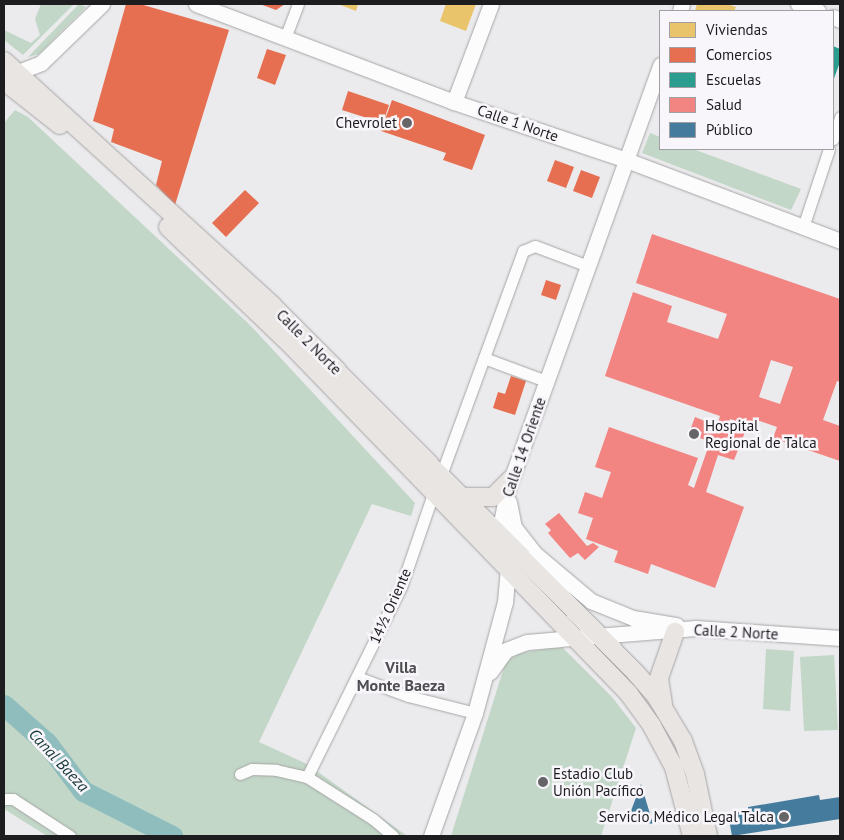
<!DOCTYPE html>
<meta charset="utf-8">
<style>
body{margin:0}
#map{position:relative;width:844px;height:840px;overflow:hidden;background:#ebeaec;font-family:"PT Sans",sans-serif}
div>[style]{position:absolute}
.green>*{inset:0;background:#c2d7c7}
.homes>*{inset:0;background:#e9c46a}
.shops>*{inset:0;background:#e76f51}
.schools>*{inset:0;background:#2a9d8f}
.health>*{inset:0;background:#f28482}
.public>*{inset:0;background:#457b9d}
.river>*{height:21px;margin:-10.5px;padding:0 10.5px;transform-origin:10.5px;border-radius:10.5px;background:#8fbdbe}
.roads{filter:drop-shadow(0 0 1px #a6a5a7) drop-shadow(0 0 1px #a6a5a7)}
.street>*{height:11px;margin:-5.5px;padding:0 5.5px;transform-origin:5.5px;border-radius:5.5px;background:#fcfcfc}
.secondary>*{height:15px;margin:-7.5px;padding:0 7.5px;transform-origin:7.5px;border-radius:7.5px;background:#fcfcfc}
.primary>*{height:18px;margin:-9px;padding:0 9px;transform-origin:9px;border-radius:9px;background:#e9e5e2}
.dots>*{width:14px;height:14px;translate:-50% -50%;box-sizing:border-box;border:2px solid #f8f6fb;border-radius:50%}
span{translate:-50% -50%;white-space:nowrap;text-align:center;line-height:1.15;-webkit-text-stroke:5px #f8f6fb;paint-order:stroke}
.poi-label{font-size:15px;color:#1d1c1e}
.right{translate:-100% -50%;text-align:right}
.left{translate:0 -50%;text-align:left}
.street-label{font-size:15px;color:#1d1c1e}
.neighbourhood-label{font-size:16px;color:#4e4d50;font-weight:700}
.water-label{font-size:16px;color:#173839;font-style:italic}
.frame{position:absolute;inset:0;border:5px solid #1d1c1e;pointer-events:none}
.legend{position:absolute;left:659px;top:10px;width:175px;height:140px;box-sizing:border-box;background:#f8f6fb;border:1px solid #a09fa3;margin:0;padding:6px 9px;list-style:none;font-size:15px;color:#1d1c1e}
.legend li{display:flex;align-items:center;gap:10px;height:25px}
.legend b{width:25px;border:1px solid #a09fa3}
</style>
<div id="map">
<div class="green">
<div style="clip-path:polygon(41px 4px,74px 4px,23px 55px,4px 40px,4px 30px,31px 43px,40px 35px,35px 19px)"></div>
<div style="clip-path:polygon(79px 4px,86px 7px,39px 54px,28px 57px)"></div>
<div style="clip-path:polygon(15px 110px,28px 117px,250px 325px,415px 503px,411px 516px,372px 504px,259px 742px,307px 764px,407px 836px,47px 836px,4px 809px,4px 123px)"></div>
<div style="clip-path:polygon(650px 133px,660px 137px,660px 149px,693px 149px,801px 189px,791px 210px,642px 153px)"></div>
<div style="clip-path:polygon(561px 646px,612px 697px,636px 728px,601px 836px,451px 836px,506px 661px,520px 653px)"></div>
<div style="clip-path:polygon(766px 649px,794px 651px,790px 711px,763px 709px)"></div>
<div style="clip-path:polygon(834px 655px,838px 730px,804px 731px,800px 657px)"></div>
</div>
<div class="homes">
<div style="clip-path:polygon(338px 4px,358px 4px,356px 11px)"></div>
<div style="clip-path:polygon(446px 4px,476px 4px,466px 31px,440px 21px)"></div>
<div style="clip-path:polygon(697px 4px,727px 4px,736px 7px,734px 11px,695px 11px)"></div>
</div>
<div class="shops">
<div style="clip-path:polygon(126px 4px,140px 4px,229px 30px,175px 205px,156px 185px,162px 161px,111px 142px,114px 129px,93px 121px)"></div>
<div style="clip-path:polygon(260px 4px,285px 4px,276px 10px)"></div>
<div style="clip-path:polygon(267px 49px,286px 55px,275px 85px,257px 78px)"></div>
<div style="clip-path:polygon(348px 91px,389px 105px,383px 123px,342px 110px)"></div>
<div style="clip-path:polygon(392px 100px,485px 135px,472px 170px,443px 160px,446px 153px,381px 131px)"></div>
<div style="clip-path:polygon(555px 160px,574px 167px,566px 188px,547px 181px)"></div>
<div style="clip-path:polygon(581px 170px,600px 177px,592px 198px,573px 191px)"></div>
<div style="clip-path:polygon(245px 190px,259px 203px,226px 237px,212px 223px)"></div>
<div style="clip-path:polygon(546px 280px,561px 285px,556px 300px,541px 295px)"></div>
<div style="clip-path:polygon(511px 376px,526px 381px,515px 415px,493px 408px,498px 392px,505px 394px)"></div>
</div>
<div class="schools">
<div style="clip-path:polygon(833px 46px,840px 49px,840px 62px,833px 81px)"></div>
</div>
<div class="health">
<div style="clip-path:polygon(evenodd,652px 234px,840px 299px,840px 382px,837px 381px,823px 420px,840px 426px,840px 461px,773px 438px,777px 427px,754px 419px,751px 426px,730px 419px,730px 422px,742px 425px,740px 431px,745px 432px,734px 460px,718px 455px,706px 492px,744px 507px,715px 588px,651px 564px,648px 574px,614px 562px,618px 551px,586px 539px,593px 518px,578px 513px,585px 492px,602px 498px,611px 472px,595px 467px,609px 427px,698px 458px,688px 485px,694px 488px,710px 442px,700px 438px,702px 432px,691px 428px,695px 417px,717px 426px,720px 416px,605px 376px,633px 292px,672px 306px,667px 322px,718px 339px,727px 314px,636px 283px,652px 234px,771px 360px,793px 367px,780px 404px,759px 397px,771px 360px)"></div>
<div style="clip-path:polygon(559px 513px,587px 546px,593px 543px,599px 547px,585px 560px,578px 553px,570px 558px,548px 533px,551px 530px,545px 524px)"></div>
</div>
<div class="public">
<div style="clip-path:polygon(641px 784px,653px 824px,628px 819px)"></div>
<div style="clip-path:polygon(819px 795px,820px 800px,840px 797px,840px 819px,732px 836px,728px 814px,748px 810px,748px 807px)"></div>
</div>
<div class="river">
<div style="left:4px;top:705px;width:57px;rotate:41.5deg"></div>
<div style="left:47px;top:743px;width:60px;rotate:53.1deg"></div>
<div style="left:83px;top:791px;width:100px;rotate:26.8deg"></div>
</div>
<div class="roads">
<div class="street">
<div style="left:285px;top:38px;width:36px;rotate:-69deg"></div>
<div style="left:833px;top:139px;width:23px;rotate:-72deg"></div>
<div style="left:803px;top:227px;width:82px;rotate:-71.6deg"></div>
<div style="left:484px;top:358px;width:66px;rotate:20.4deg"></div>
<div style="left:441px;top:475px;width:239px;rotate:-69.9deg"></div>
<div style="left:523px;top:251px;width:13px;rotate:-23deg"></div>
<div style="left:535px;top:246px;width:57px;rotate:20.7deg"></div>
<div style="left:357px;top:677px;width:54px;rotate:20.4deg"></div>
<div style="left:408px;top:696px;width:69px;rotate:14.2deg"></div>
<div style="left:240px;top:774px;width:13px;rotate:-23deg"></div>
<div style="left:252px;top:769px;width:24px;rotate:2deg"></div>
<div style="left:276px;top:770px;width:32px;rotate:13deg"></div>
<div style="left:307px;top:777px;width:78px;rotate:32.5deg"></div>
<div style="left:373px;top:819px;width:26px;rotate:40deg"></div>
<div style="left:307px;top:777px;width:212px;rotate:-63.7deg"></div>
<div style="left:401px;top:587px;width:98px;rotate:-71deg"></div>
<div style="left:4px;top:799px;width:9px"></div>
<div style="left:13px;top:799px;width:68px;rotate:33deg"></div>
</div>
<div class="secondary">
<div style="left:196px;top:4px;width:276px;rotate:20.8deg"></div>
<div style="left:454px;top:102px;width:182px;rotate:18.6deg"></div>
<div style="left:626px;top:160px;width:229px;rotate:20.7deg"></div>
<div style="left:798px;top:4px;width:21px;rotate:19deg"></div>
<div style="left:680px;top:11px;width:7px;rotate:-74deg"></div>
<div style="left:833px;top:17px;width:8px;rotate:23deg"></div>
<div style="left:18px;top:72px;width:25px;rotate:-21deg"></div>
<div style="left:41px;top:63px;width:85px;rotate:-44deg"></div>
<div style="left:454px;top:102px;width:105px;rotate:-69.3deg"></div>
<div style="left:509px;top:502px;width:25px;rotate:79deg"></div>
<div style="left:514px;top:527px;width:33px;rotate:52deg"></div>
<div style="left:534px;top:553px;width:75px;rotate:40.1deg"></div>
<div style="left:591px;top:601px;width:45px;rotate:22deg"></div>
<div style="left:633px;top:618px;width:44px;rotate:9.2deg"></div>
<div style="left:490px;top:672px;width:27px;rotate:-54deg"></div>
<div style="left:506px;top:650px;width:22px;rotate:-21deg"></div>
<div style="left:527px;top:642px;width:32px;rotate:-5deg"></div>
<div style="left:559px;top:639px;width:137px;rotate:-4.6deg"></div>
<div style="left:696px;top:628px;width:144px;rotate:4deg"></div>
<div style="left:431px;top:836px;width:131px;rotate:-70.3deg"></div>
<div style="left:475px;top:713px;width:115px;rotate:-74.9deg"></div>
<div style="left:505px;top:602px;width:32px;rotate:-85deg"></div>
<div style="left:508px;top:570px;width:48px;rotate:-98.5deg"></div>
<div style="left:501px;top:523px;width:33px;rotate:-79deg"></div>
<div style="left:507px;top:491px;width:453px;rotate:-70.2deg"></div>
</div>
<div class="primary">
<div style="left:4px;top:61px;width:364px;rotate:42.3deg"></div>
<div style="left:273px;top:306px;width:515px;rotate:45.31deg"></div>
<div style="left:635px;top:672px;width:32px;rotate:49deg"></div>
<div style="left:656px;top:696px;width:52px;rotate:59deg"></div>
<div style="left:683px;top:741px;width:35px;rotate:70deg"></div>
<div style="left:695px;top:774px;width:63px;rotate:78.2deg"></div>
<div style="left:4px;top:81px;width:71px;rotate:38.2deg"></div>
<div style="left:168px;top:227px;width:172px;rotate:43.8deg"></div>
<div style="left:292px;top:346px;width:484px;rotate:45.9deg"></div>
<div style="left:629px;top:694px;width:39px;rotate:54deg"></div>
<div style="left:652px;top:726px;width:47px;rotate:61.8deg"></div>
<div style="left:674px;top:767px;width:71px;rotate:75.4deg"></div>
<div style="left:463px;top:497px;width:30px"></div>
<div style="left:493px;top:497px;width:25px;rotate:-45deg"></div>
<div style="left:663px;top:704px;width:26px;rotate:-99deg"></div>
<div style="left:659px;top:678px;width:49px;rotate:-70.8deg"></div>
</div>
</div>
<div class="dots">
<div style="left:407px;top:123px;background:#656466"></div>
<div style="left:694px;top:434px;background:#656466"></div>
<div style="left:543px;top:782px;background:#656466"></div>
<div style="left:784px;top:817px;background:#656466"></div>
</div>
<div class="poi-label">
<span class="right" style="left:397px;top:123px">Chevrolet</span>
<span class="left" style="left:705px;top:434px">Hospital<br>Regional de Talca</span>
<span class="left" style="left:553px;top:782px">Estadio Club<br>Unión Pacífico</span>
<span class="right" style="left:774px;top:817px">Servicio Médico Legal Talca</span>
</div>
<div class="street-label">
<span style="left:518px;top:123px;rotate:19deg">Calle 1 Norte</span>
<span style="left:309px;top:342px;rotate:45deg">Calle 2 Norte</span>
<span style="left:524px;top:447px;rotate:-71deg">Calle 14 Oriente</span>
<span style="left:390px;top:606px;rotate:-66deg">14½ Oriente</span>
<span style="left:736px;top:632px;rotate:3deg">Calle 2 Norte</span>
</div>
<div class="neighbourhood-label">
<span style="left:401px;top:676px">Villa<br>Monte Baeza</span>
</div>
<div class="water-label">
<span style="left:59px;top:760px;rotate:47deg">Canal Baeza</span>
</div>
<div class="frame"></div>
<ul class="legend">
<li><b style="height:14px;background:#e9c46a"></b>Viviendas</li>
<li><b style="height:14px;background:#e76f51"></b>Comercios</li>
<li><b style="height:14px;background:#2a9d8f"></b>Escuelas</li>
<li><b style="height:14px;background:#f28482"></b>Salud</li>
<li><b style="height:14px;background:#457b9d"></b>Público</li>
</ul>
</div>
